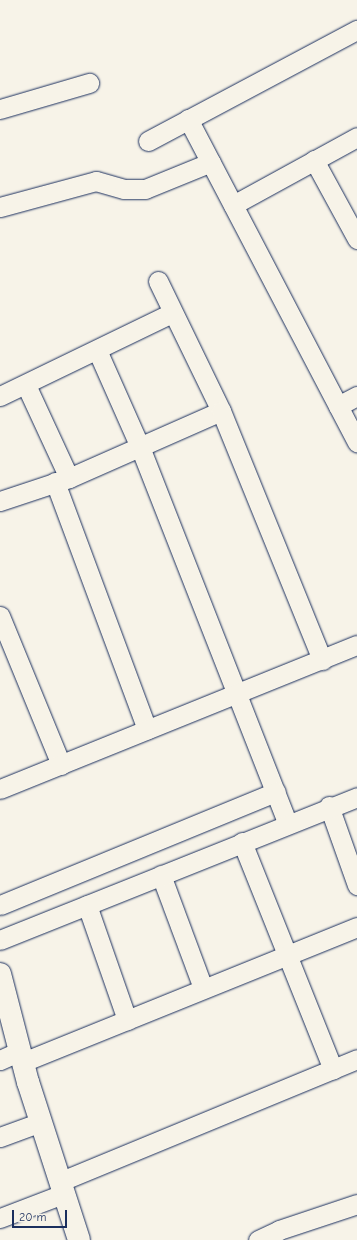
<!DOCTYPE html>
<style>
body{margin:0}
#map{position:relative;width:357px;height:1240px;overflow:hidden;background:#f7f3e8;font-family:"Comic Neue",sans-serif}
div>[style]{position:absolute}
.roads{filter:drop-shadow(0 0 1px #1b2f5e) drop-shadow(0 0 1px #1b2f5e)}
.minor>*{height:19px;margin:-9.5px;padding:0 9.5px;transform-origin:9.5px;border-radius:9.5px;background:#f7f3e8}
.tertiary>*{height:22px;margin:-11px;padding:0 11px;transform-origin:11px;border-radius:11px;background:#f7f3e8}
span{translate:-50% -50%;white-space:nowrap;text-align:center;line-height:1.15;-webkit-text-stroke:4px #f7f3e8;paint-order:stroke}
.scale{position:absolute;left:12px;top:1210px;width:55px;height:18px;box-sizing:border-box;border:2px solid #1b2f5e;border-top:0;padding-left:5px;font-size:12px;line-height:14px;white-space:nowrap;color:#1b2f5e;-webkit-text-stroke:3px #f7f3e8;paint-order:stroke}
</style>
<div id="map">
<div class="roads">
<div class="minor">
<div style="left:0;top:109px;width:93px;rotate:-16.3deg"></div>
<div style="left:188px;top:119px;width:365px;rotate:62.4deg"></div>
<div style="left:148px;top:141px;width:237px;rotate:-28deg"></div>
<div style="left:314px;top:160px;width:90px;rotate:61.4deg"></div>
<div style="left:233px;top:205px;width:141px;rotate:-28.7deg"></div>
<div style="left:0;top:207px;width:99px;rotate:-15.2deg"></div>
<div style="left:96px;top:181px;width:29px;rotate:16deg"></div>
<div style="left:124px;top:189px;width:21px"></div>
<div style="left:145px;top:189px;width:71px;rotate:-22.2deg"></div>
<div style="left:158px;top:281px;width:144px;rotate:64.1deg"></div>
<div style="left:97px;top:350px;width:106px;rotate:66.1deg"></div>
<div style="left:140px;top:447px;width:404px;rotate:68.6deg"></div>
<div style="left:26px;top:385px;width:102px;rotate:65.2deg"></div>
<div style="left:0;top:396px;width:191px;rotate:-25.8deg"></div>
<div style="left:338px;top:406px;width:21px;rotate:-28deg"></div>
<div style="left:55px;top:482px;width:264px;rotate:69.6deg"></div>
<div style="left:0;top:501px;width:73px;rotate:-18.4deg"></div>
<div style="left:69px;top:478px;width:166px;rotate:-23.8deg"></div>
<div style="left:221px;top:411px;width:269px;rotate:67.9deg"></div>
<div style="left:0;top:616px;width:161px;rotate:67.7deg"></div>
<div style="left:0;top:789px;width:385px;rotate:-22deg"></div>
<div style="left:329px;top:806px;width:84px;rotate:70.5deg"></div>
<div style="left:242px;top:842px;width:245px;rotate:68.2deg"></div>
<div style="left:161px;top:875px;width:121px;rotate:69.6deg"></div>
<div style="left:0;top:905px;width:298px;rotate:-22.3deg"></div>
<div style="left:87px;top:905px;width:122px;rotate:70.8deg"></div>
<div style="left:0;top:940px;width:385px;rotate:-21.8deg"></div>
<div style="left:0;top:1060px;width:22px;rotate:-24deg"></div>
<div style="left:23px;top:1062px;width:360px;rotate:-22deg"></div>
<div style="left:0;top:1137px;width:44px;rotate:-20.1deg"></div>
<div style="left:59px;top:1182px;width:322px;rotate:-22.4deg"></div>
<div style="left:0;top:1218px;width:67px;rotate:-20.9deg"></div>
<div style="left:258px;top:1240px;width:23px;rotate:-25deg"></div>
<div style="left:279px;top:1230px;width:82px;rotate:-18.4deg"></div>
</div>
<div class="tertiary">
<div style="left:0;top:974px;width:112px;rotate:75.5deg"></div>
<div style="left:28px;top:1082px;width:166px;rotate:72.1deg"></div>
</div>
</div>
<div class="scale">20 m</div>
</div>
